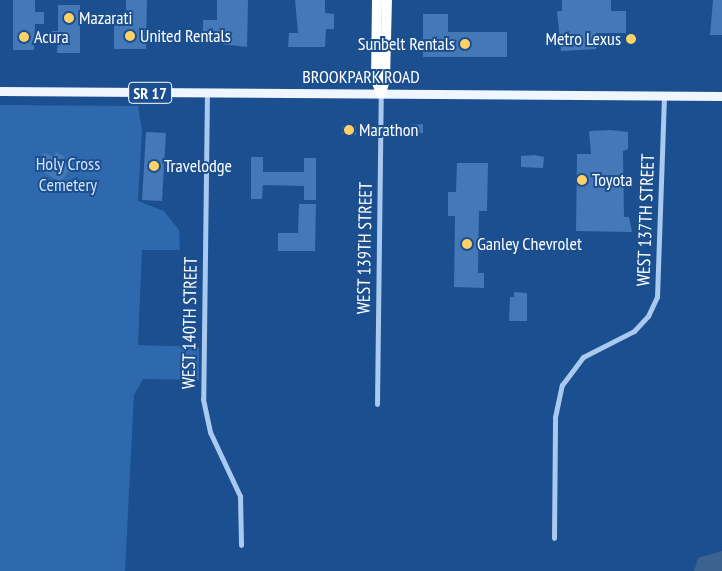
<!DOCTYPE html>
<style>
body{margin:0}
#map{position:relative;width:722px;height:571px;overflow:hidden;background:#1b4f8f;font-family:"PT Sans Narrow",sans-serif}
div>[style]{position:absolute}
.green>*{inset:0;background:#2e69ad}
.water>*{inset:0;background:#3c6290}
.building>*{inset:0;background:#4478b7}
.street>*{height:5px;margin:-2.5px;padding:0 2.5px;transform-origin:2.5px;border-radius:2.5px;background:#a9c9ee}
.primary>*{height:9px;margin:-4.5px;padding:0 4.5px;transform-origin:4.5px;border-radius:4.5px;background:#f0f6ff}
.highway>*{height:10px;margin:-5px;padding:0 5px;transform-origin:5px;border-radius:5px;background:#fff}
.dots>*{width:14px;height:14px;translate:-50% -50%;box-sizing:border-box;border:2px solid #1b4f8f;border-radius:50%}
span{translate:-50% -50%;white-space:nowrap;text-align:center;line-height:1.15;-webkit-text-stroke:4px #1b4f8f;paint-order:stroke}
.shield-label span{padding:1px 4px;background:#1b4f8f;border:1px solid;border-radius:4px;-webkit-text-stroke-width:0}
.shield-label{font-size:16px;color:#fff;font-weight:700}
.poi-label{font-size:18px;color:#fff}
.left{translate:0 -50%;text-align:left}
.right{translate:-100% -50%;text-align:right}
.street-label{font-size:18px;color:#fff}
.park-label{font-size:18px;color:#cfe3fa}
</style>
<div id="map">
<div class="green">
<div style="clip-path:polygon(0 105px,138px 106px,142px 130px,138px 201px,164px 211px,179px 230px,180px 250px,142px 250px,138px 345px,199px 347px,199px 380px,143px 379px,134px 395px,125px 571px,0 571px)"></div>
</div>
<div class="water">
<div style="clip-path:polygon(722px 551px,722px 571px,694px 571px,698px 558px)"></div>
</div>
<div class="building">
<div style="clip-path:polygon(13px 0,35px 0,35px 12px,44px 12px,44px 24px,35px 24px,34px 50px,13px 50px)"></div>
<div style="clip-path:polygon(126px 0,147px 0,146px 49px,114px 49px,114px 22px,126px 23px)"></div>
<div style="clip-path:polygon(217px 0,248px 0,247px 47px,221px 44px,216px 43px,217px 37px,203px 37px,203px 20px,217px 20px)"></div>
<div style="clip-path:polygon(295px 0,325px 0,325px 13px,334px 14px,334px 29px,326px 29px,325px 47px,288px 47px,289px 33px,298px 33px)"></div>
<div style="clip-path:polygon(562px 0,611px 0,611px 11px,626px 11px,626px 33px,596px 33px,596px 49px,561px 51px,557px 11px,562px 11px)"></div>
<div style="clip-path:polygon(713px 0,722px 0,722px 35px,710px 35px)"></div>
<div style="clip-path:polygon(58px 5px,80px 5px,80px 53px,57px 53px,58px 40px,52px 40px,52px 31px,58px 31px)"></div>
<div style="clip-path:polygon(423px 14px,448px 14px,448px 32px,507px 32px,507px 57px,423px 57px)"></div>
<div style="clip-path:polygon(423px 124px,423px 133px,410px 133px,410px 125px)"></div>
<div style="clip-path:polygon(342px 126px,356px 126px,356px 135px,342px 134px)"></div>
<div style="clip-path:polygon(611px 130px,628px 132px,628px 149px,623px 151px,624px 217px,629px 217px,632px 232px,576px 231px,577px 154px,591px 154px,589px 131px)"></div>
<div style="clip-path:polygon(146px 132px,166px 133px,162px 201px,142px 200px)"></div>
<div style="clip-path:polygon(56px 152px,65px 157px,63px 161px,71px 168px,61px 182px,37px 169px,44px 153px,54px 156px)"></div>
<div style="clip-path:polygon(535px 155px,544px 157px,543px 168px,521px 167px,521px 156px)"></div>
<div style="clip-path:polygon(251px 157px,263px 157px,263px 172px,304px 172px,304px 158px,316px 158px,316px 200px,304px 200px,304px 186px,263px 185px,262px 199px,251px 199px)"></div>
<div style="clip-path:polygon(457px 163px,488px 163px,487px 211px,479px 211px,478px 273px,484px 273px,484px 288px,454px 287px,455px 216px,448px 216px,448px 192px,456px 192px)"></div>
<div style="clip-path:polygon(299px 204px,316px 204px,315px 251px,278px 251px,278px 233px,298px 233px)"></div>
<div style="clip-path:polygon(514px 292px,527px 293px,527px 321px,509px 321px,510px 297px,514px 297px)"></div>
</div>
<div class="street">
<div style="left:207px;top:92px;width:307px;rotate:90.7deg"></div>
<div style="left:203px;top:399px;width:34px;rotate:78deg"></div>
<div style="left:210px;top:432px;width:71px;rotate:64.9deg"></div>
<div style="left:240px;top:496px;width:49px;rotate:88.8deg"></div>
<div style="left:377px;top:404px;width:311px;rotate:-89.3deg"></div>
<div style="left:554px;top:538px;width:121px;rotate:-89.5deg"></div>
<div style="left:555px;top:417px;width:33px;rotate:-78deg"></div>
<div style="left:562px;top:385px;width:35px;rotate:-53deg"></div>
<div style="left:583px;top:357px;width:57px;rotate:-27deg"></div>
<div style="left:634px;top:331px;width:21px;rotate:-47deg"></div>
<div style="left:648px;top:316px;width:21px;rotate:-65deg"></div>
<div style="left:657px;top:297px;width:202px;rotate:-88deg"></div>
</div>
<div class="primary">
<div style="left:0;top:91px;width:722px;rotate:0.4deg"></div>
</div>
<div class="highway">
<div style="left:377px;top:0;width:80px;rotate:90.7deg"></div>
<div style="left:376px;top:80px;width:14px;rotate:69deg"></div>
<div style="left:381px;top:93px;width:14px;rotate:-73deg"></div>
<div style="left:385px;top:80px;width:80px;rotate:-88.6deg"></div>
</div>
<div class="dots">
<div style="left:69px;top:18px;background:#ffd166"></div>
<div style="left:130px;top:36px;background:#ffd166"></div>
<div style="left:24px;top:37px;background:#ffd166"></div>
<div style="left:631px;top:39px;background:#ffd166"></div>
<div style="left:465px;top:44px;background:#ffd166"></div>
<div style="left:349px;top:130px;background:#ffd166"></div>
<div style="left:154px;top:166px;background:#ffd166"></div>
<div style="left:582px;top:180px;background:#ffd166"></div>
<div style="left:467px;top:244px;background:#ffd166"></div>
</div>
<div class="shield-label">
<span style="left:150px;top:93px">SR 17</span>
</div>
<div class="poi-label">
<span class="left" style="left:79px;top:18px">Mazarati</span>
<span class="left" style="left:140px;top:36px">United Rentals</span>
<span class="left" style="left:34px;top:37px">Acura</span>
<span class="right" style="left:621px;top:39px">Metro Lexus</span>
<span class="right" style="left:455px;top:44px">Sunbelt Rentals</span>
<span class="left" style="left:359px;top:130px">Marathon</span>
<span class="left" style="left:164px;top:166px">Travelodge</span>
<span class="left" style="left:592px;top:180px">Toyota</span>
<span class="left" style="left:477px;top:244px">Ganley Chevrolet</span>
</div>
<div class="street-label">
<span style="left:361px;top:77px">BROOKPARK ROAD</span>
<span style="left:646px;top:220px;rotate:-88deg">WEST 137TH STREET</span>
<span style="left:365px;top:248px;rotate:-89deg">WEST 139TH STREET</span>
<span style="left:190px;top:323px;rotate:-89deg">WEST 140TH STREET</span>
</div>
<div class="park-label">
<span style="left:68px;top:175px">Holy Cross<br>Cemetery</span>
</div>
</div>
